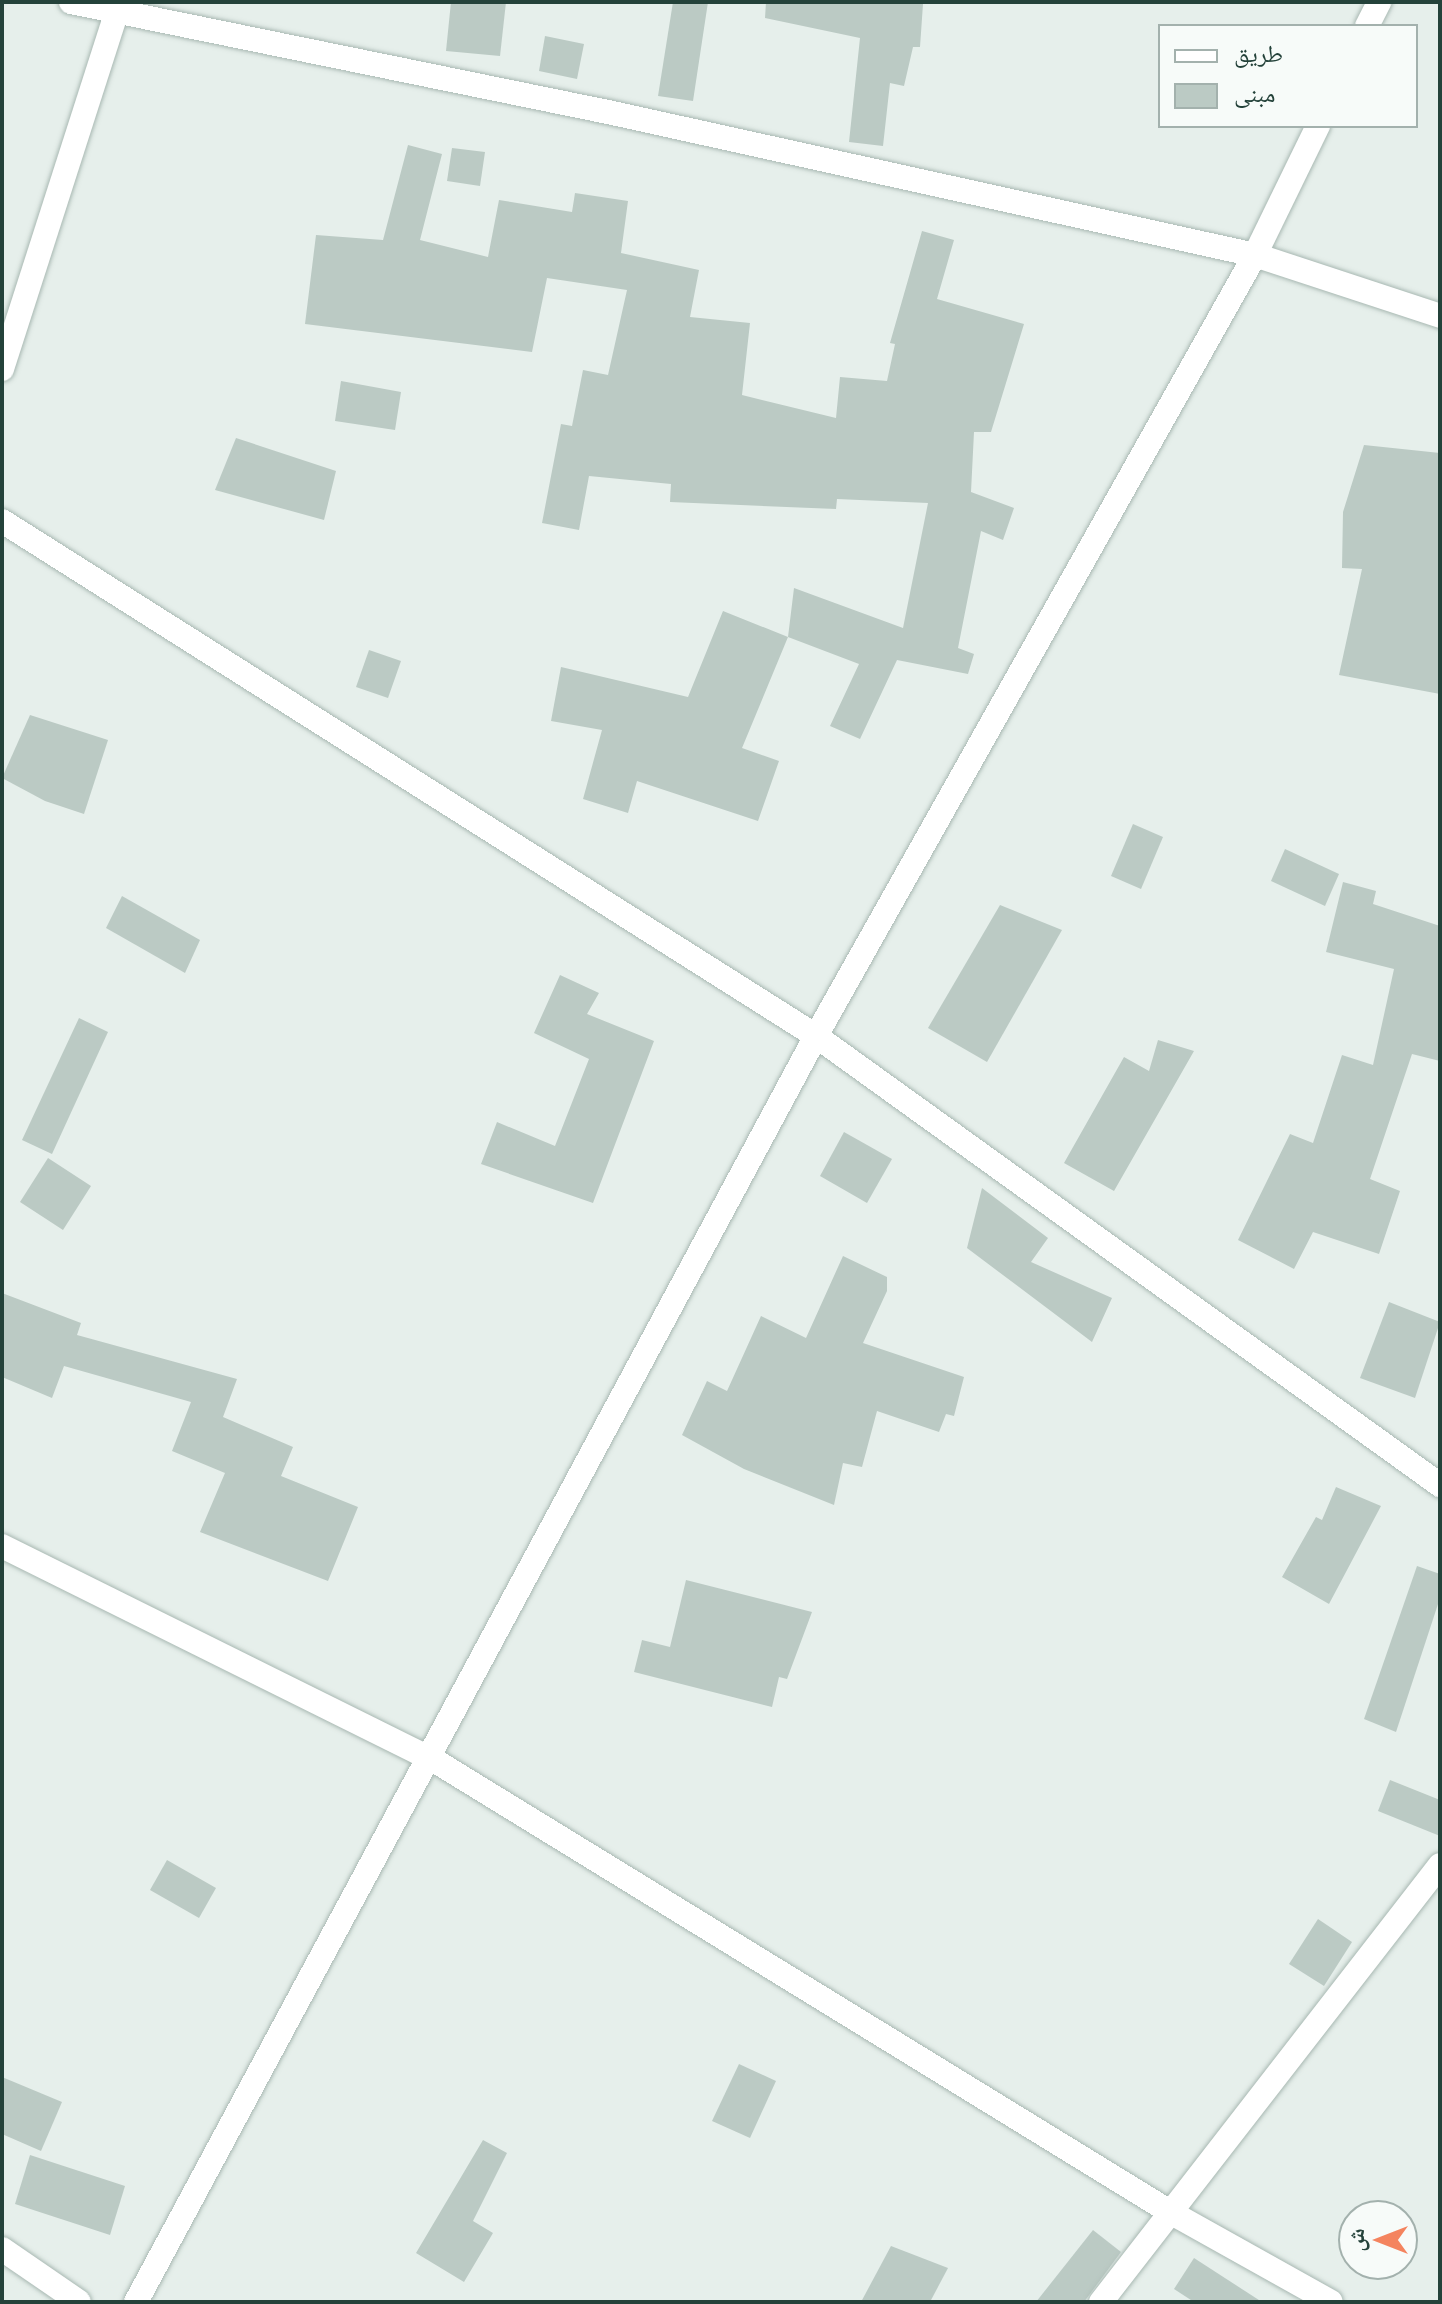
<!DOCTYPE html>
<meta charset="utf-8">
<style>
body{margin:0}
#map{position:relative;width:1442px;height:2304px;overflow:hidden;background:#e6efeb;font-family:"IBM Plex Sans","Noto Naskh Arabic",sans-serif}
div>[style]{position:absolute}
.building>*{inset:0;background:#bbcac4}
.roads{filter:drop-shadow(0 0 2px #a8b8b2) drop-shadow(0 0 2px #a8b8b2)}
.minor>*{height:24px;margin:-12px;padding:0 12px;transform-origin:12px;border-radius:12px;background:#fff}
span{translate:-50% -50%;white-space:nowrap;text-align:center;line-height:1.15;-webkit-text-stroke:6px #f7fbf9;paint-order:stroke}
.frame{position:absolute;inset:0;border:4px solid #24423a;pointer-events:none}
.legend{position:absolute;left:1158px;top:24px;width:260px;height:104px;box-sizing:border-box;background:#f7fbf9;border:2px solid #a3b1ad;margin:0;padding:10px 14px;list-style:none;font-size:24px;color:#24423a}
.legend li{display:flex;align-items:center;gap:16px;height:40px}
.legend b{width:40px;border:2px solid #a3b1ad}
.north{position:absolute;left:1338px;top:2200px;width:80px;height:80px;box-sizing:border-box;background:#f7fbf9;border:2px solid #a3b1ad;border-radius:50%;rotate:270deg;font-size:22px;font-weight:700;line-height:32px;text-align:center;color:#24423a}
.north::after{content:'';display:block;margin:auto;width:28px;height:36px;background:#f4845f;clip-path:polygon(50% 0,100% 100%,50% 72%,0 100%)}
</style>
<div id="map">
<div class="building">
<div style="clip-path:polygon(451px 2px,506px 2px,500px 56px,446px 51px)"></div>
<div style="clip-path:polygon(673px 2px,708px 2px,693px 101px,658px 96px)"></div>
<div style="clip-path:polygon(766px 2px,923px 4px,920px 47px,913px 47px,904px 86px,890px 83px,883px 146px,849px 142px,860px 38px,765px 18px)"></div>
<div style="clip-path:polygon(545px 36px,584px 44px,577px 79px,539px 71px)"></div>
<div style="clip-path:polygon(408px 145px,442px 154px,420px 240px,488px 257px,499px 200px,572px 212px,575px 193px,628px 201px,621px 253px,699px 270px,690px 317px,750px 323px,742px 395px,836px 418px,840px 377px,887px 381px,895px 344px,890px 343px,922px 231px,954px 240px,937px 299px,1024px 324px,991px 432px,974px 432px,971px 492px,1014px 508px,1003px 540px,981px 531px,958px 648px,974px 654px,968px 674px,897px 660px,860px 739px,830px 726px,859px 664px,788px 637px,794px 588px,903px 628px,928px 503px,837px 499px,836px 509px,670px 502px,671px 484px,589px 476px,579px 530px,542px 523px,561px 424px,572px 426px,583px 370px,608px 375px,627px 290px,547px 278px,532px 352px,305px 324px,316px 235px,383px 240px)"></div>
<div style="clip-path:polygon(452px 148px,485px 152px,480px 186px,447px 181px)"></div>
<div style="clip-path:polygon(341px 381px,401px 392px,395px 430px,335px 421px)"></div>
<div style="clip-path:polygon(236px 438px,336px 471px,324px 520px,215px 490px)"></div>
<div style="clip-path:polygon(1364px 445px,1440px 453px,1440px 694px,1339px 675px,1362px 569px,1342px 568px,1343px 512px)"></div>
<div style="clip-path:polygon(723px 611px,788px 637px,742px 748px,779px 761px,758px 821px,637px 781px,628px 813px,583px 799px,602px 730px,551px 721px,561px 667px,688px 697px)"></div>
<div style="clip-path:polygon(369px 650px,401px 661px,388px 698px,356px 687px)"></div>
<div style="clip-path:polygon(30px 715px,108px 740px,84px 814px,45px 801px,2px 778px)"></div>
<div style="clip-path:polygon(1133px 824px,1163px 837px,1141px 889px,1111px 876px)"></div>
<div style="clip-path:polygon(1285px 849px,1339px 874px,1325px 906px,1271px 881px)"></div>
<div style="clip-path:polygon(1343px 882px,1376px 891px,1373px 904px,1440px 926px,1440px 1061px,1412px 1054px,1370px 1179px,1400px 1191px,1379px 1254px,1313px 1232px,1294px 1269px,1238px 1240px,1290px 1134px,1313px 1143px,1342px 1055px,1373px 1065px,1394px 969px,1326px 952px)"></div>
<div style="clip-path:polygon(122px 896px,200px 940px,185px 973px,106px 928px)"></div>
<div style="clip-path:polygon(1000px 905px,1062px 930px,987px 1062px,928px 1028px)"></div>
<div style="clip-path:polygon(560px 975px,599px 993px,587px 1014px,654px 1041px,593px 1203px,481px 1164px,497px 1122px,555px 1146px,589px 1059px,534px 1033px)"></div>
<div style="clip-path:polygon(79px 1018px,108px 1032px,52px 1154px,22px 1140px)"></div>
<div style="clip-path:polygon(1158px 1040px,1194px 1051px,1114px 1191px,1064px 1163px,1124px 1057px,1149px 1071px)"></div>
<div style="clip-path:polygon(844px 1132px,892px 1159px,867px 1203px,820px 1176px)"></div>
<div style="clip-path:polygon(48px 1158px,91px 1186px,63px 1230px,20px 1202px)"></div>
<div style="clip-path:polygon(982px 1188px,1048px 1238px,1031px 1262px,1112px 1298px,1092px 1342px,967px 1248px)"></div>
<div style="clip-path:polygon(843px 1256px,887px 1277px,887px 1291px,863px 1343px,964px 1377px,954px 1416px,946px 1414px,939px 1432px,877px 1411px,862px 1467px,843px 1463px,834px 1505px,744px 1469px,682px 1435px,707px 1381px,727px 1391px,761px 1316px,806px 1338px)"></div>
<div style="clip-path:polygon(2px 1293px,81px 1323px,77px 1335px,237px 1379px,223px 1417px,293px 1447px,281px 1476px,358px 1507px,328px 1581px,200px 1532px,225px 1473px,172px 1451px,191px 1402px,64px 1366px,52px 1398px,2px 1377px)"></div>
<div style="clip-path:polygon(1389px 1302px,1440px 1322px,1415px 1398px,1360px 1378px)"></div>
<div style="clip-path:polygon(1336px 1487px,1381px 1506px,1329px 1604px,1282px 1577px,1316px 1517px,1322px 1520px)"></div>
<div style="clip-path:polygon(1417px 1566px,1440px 1574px,1440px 1598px,1396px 1732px,1364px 1719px)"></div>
<div style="clip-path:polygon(686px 1580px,812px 1612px,787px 1679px,779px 1677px,772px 1707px,634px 1672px,642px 1640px,670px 1647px)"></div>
<div style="clip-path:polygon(1390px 1780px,1440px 1800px,1440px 1836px,1378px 1811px)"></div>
<div style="clip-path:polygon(167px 1860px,216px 1888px,199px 1918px,150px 1890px)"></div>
<div style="clip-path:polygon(1318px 1919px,1352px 1942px,1324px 1986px,1289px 1964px)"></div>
<div style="clip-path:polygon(739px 2064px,776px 2081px,750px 2138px,712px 2121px)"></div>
<div style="clip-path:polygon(2px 2077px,62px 2102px,41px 2151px,2px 2134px)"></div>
<div style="clip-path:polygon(483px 2140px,507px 2153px,473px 2221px,493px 2233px,464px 2282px,416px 2253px)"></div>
<div style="clip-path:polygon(30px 2155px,125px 2186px,110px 2235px,15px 2204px)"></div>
<div style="clip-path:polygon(1093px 2230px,1121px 2252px,1084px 2302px,1036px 2302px)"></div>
<div style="clip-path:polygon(891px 2246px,948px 2268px,930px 2302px,861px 2302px)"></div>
<div style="clip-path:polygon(1194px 2258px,1262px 2302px,1194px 2302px,1174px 2289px)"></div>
</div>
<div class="roads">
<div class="minor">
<div style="left:71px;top:2px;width:548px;rotate:11.58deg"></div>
<div style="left:608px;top:112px;width:663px;rotate:12.46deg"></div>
<div style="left:1255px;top:255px;width:195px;rotate:18.2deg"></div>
<div style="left:1367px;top:26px;width:27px;rotate:-63deg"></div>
<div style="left:2px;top:369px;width:386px;rotate:-72.2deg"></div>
<div style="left:2px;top:521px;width:963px;rotate:32.32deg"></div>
<div style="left:816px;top:1036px;width:769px;rotate:35.74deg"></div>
<div style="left:2px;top:1546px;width:480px;rotate:26.4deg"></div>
<div style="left:432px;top:1759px;width:866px;rotate:31.54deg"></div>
<div style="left:1170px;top:2212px;width:184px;rotate:29.2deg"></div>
<div style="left:2px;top:2249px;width:93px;rotate:34.5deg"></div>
<div style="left:136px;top:2302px;width:1437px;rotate:-61.76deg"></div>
<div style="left:816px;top:1036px;width:896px;rotate:-60.66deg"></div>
<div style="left:1255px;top:255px;width:144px;rotate:-64deg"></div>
<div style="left:1101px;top:2302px;width:553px;rotate:-52.2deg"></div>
</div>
</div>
<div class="frame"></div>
<ul class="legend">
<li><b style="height:10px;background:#fff"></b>طريق</li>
<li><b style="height:22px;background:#bbcac4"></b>مبنى</li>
</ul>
<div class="north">ش</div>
</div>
